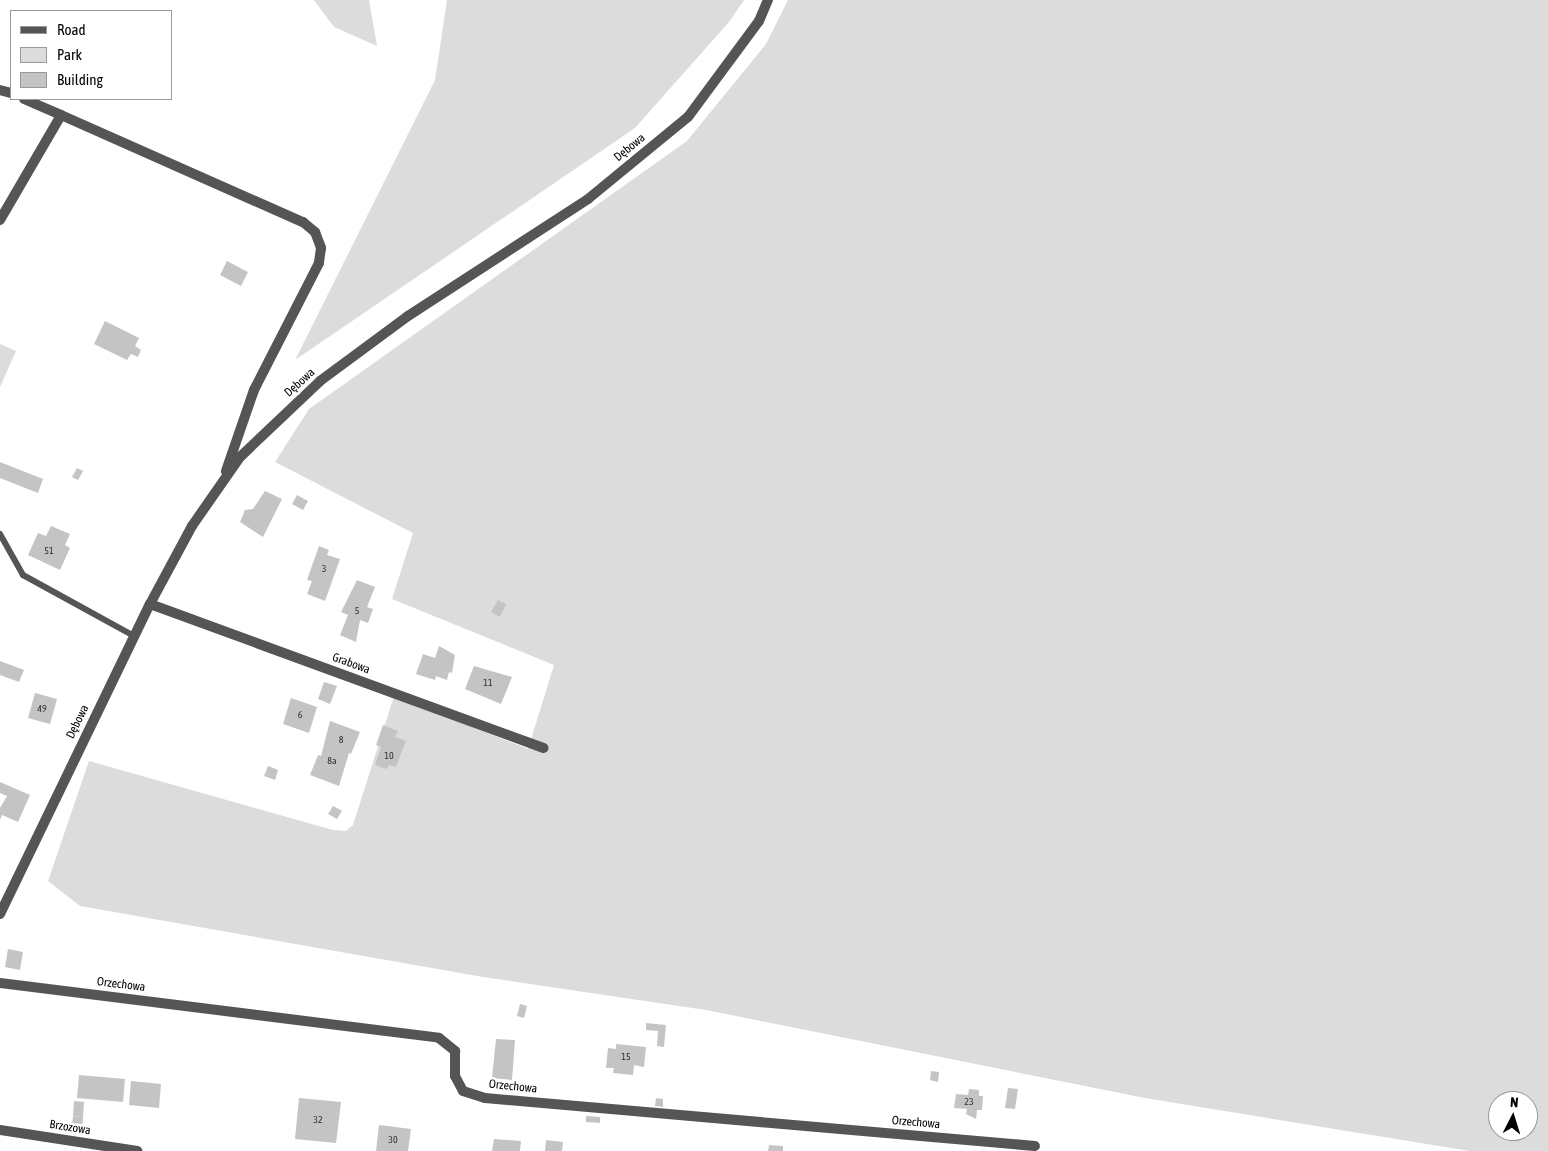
<!DOCTYPE html>
<meta charset="utf-8">
<style>
body{margin:0}
#map{position:relative;width:1548px;height:1151px;overflow:hidden;background:#fff;font-family:"Asap Condensed",sans-serif}
div>[style]{position:absolute}
.green>*{inset:0;background:#dcdcdc}
.building>*{inset:0;background:#c4c4c4}
.lane>*{height:6px;margin:-3px;padding:0 3px;transform-origin:3px;border-radius:3px;background:#555}
.street>*{height:10px;margin:-5px;padding:0 5px;transform-origin:5px;border-radius:5px;background:#555}
span{translate:-50% -50%;white-space:nowrap;text-align:center;line-height:1.15;-webkit-text-stroke:5px #fff;paint-order:stroke}
.number-label{font-size:10px;color:#313131}
.number-label span{-webkit-text-stroke-width:0}
.street-label{font-size:12px;color:#000}
.legend{position:absolute;left:10px;top:10px;width:162px;height:90px;box-sizing:border-box;background:#fff;border:1px solid #999;margin:0;padding:6px 9px;list-style:none;font-size:15px;color:#000}
.legend li{display:flex;align-items:center;gap:10px;height:25px}
.legend b{width:25px;border:1px solid #999}
.north{position:absolute;left:1488px;top:1091px;width:50px;height:50px;box-sizing:border-box;background:#fff;border:1px solid #999;border-radius:50%;rotate:5deg;font-size:14px;font-weight:700;line-height:20px;text-align:center;color:#000}
.north::after{content:'';display:block;margin:auto;width:18px;height:22px;background:#000;clip-path:polygon(50% 0,100% 100%,50% 72%,0 100%)}
</style>
<div id="map">
<div class="green">
<div style="clip-path:polygon(314px 0,369px 0,377px 46px,334px 27px)"></div>
<div style="clip-path:polygon(447px 0,744px 0,729px 22px,635px 128px,295px 360px,435px 80px)"></div>
<div style="clip-path:polygon(evenodd,788px 0,1548px 0,1548px 1151px,1470px 1151px,1145px 1098px,706px 1010px,483px 977px,80px 906px,48px 881px,89px 761px,333px 830px,346px 831px,353px 825px,394px 696px,528px 749px,554px 665px,392px 599px,413px 533px,275px 462px,309px 409px,687px 141px,766px 44px,788px 0,1498px 1101px,1528px 1101px,1528px 1131px,1498px 1131px,1498px 1101px)"></div>
<div style="clip-path:polygon(0 344px,16px 351px,0 387px)"></div>
</div>
<div class="building">
<div style="clip-path:polygon(227px 261px,248px 272px,241px 286px,220px 275px)"></div>
<div style="clip-path:polygon(105px 321px,139px 338px,135px 346px,141px 350px,138px 357px,131px 354px,127px 360px,94px 344px)"></div>
<div style="clip-path:polygon(0 462px,43px 479px,38px 493px,0 478px)"></div>
<div style="clip-path:polygon(77px 468px,83px 471px,78px 480px,72px 477px)"></div>
<div style="clip-path:polygon(265px 491px,282px 499px,263px 537px,240px 522px,245px 510px,253px 509px)"></div>
<div style="clip-path:polygon(297px 495px,308px 501px,303px 510px,292px 504px)"></div>
<div style="clip-path:polygon(51px 526px,70px 534px,65px 545px,70px 548px,60px 570px,28px 555px,38px 533px,46px 536px)"></div>
<div style="clip-path:polygon(319px 546px,329px 550px,327px 555px,340px 559px,325px 601px,307px 594px,312px 581px,307px 580px)"></div>
<div style="clip-path:polygon(357px 580px,375px 587px,367px 607px,373px 609px,368px 623px,360px 620px,356px 642px,340px 635px,348px 615px,341px 612px)"></div>
<div style="clip-path:polygon(498px 600px,506px 604px,500px 617px,491px 612px)"></div>
<div style="clip-path:polygon(439px 646px,455px 655px,452px 673px,449px 672px,447px 680px,436px 676px,435px 680px,416px 674px,423px 654px,435px 658px)"></div>
<div style="clip-path:polygon(0 661px,24px 670px,19px 682px,0 675px)"></div>
<div style="clip-path:polygon(474px 666px,512px 677px,501px 704px,465px 689px)"></div>
<div style="clip-path:polygon(324px 682px,337px 686px,330px 704px,318px 699px)"></div>
<div style="clip-path:polygon(35px 693px,57px 699px,50px 724px,28px 718px)"></div>
<div style="clip-path:polygon(291px 698px,317px 707px,309px 733px,283px 724px)"></div>
<div style="clip-path:polygon(330px 721px,360px 732px,351px 754px,349px 753px,339px 786px,310px 775px,318px 755px,321px 756px)"></div>
<div style="clip-path:polygon(383px 725px,398px 731px,395px 737px,406px 741px,396px 767px,389px 765px,387px 769px,375px 765px,381px 747px,376px 745px)"></div>
<div style="clip-path:polygon(268px 766px,278px 770px,275px 780px,264px 776px)"></div>
<div style="clip-path:polygon(0 782px,30px 795px,18px 822px,2px 815px,0 820px,0 808px,7px 796px,0 793px)"></div>
<div style="clip-path:polygon(333px 806px,342px 811px,337px 819px,328px 814px)"></div>
<div style="clip-path:polygon(8px 949px,23px 952px,20px 970px,5px 967px)"></div>
<div style="clip-path:polygon(520px 1004px,527px 1006px,524px 1018px,517px 1016px)"></div>
<div style="clip-path:polygon(646px 1023px,666px 1025px,664px 1047px,657px 1046px,658px 1031px,646px 1030px)"></div>
<div style="clip-path:polygon(496px 1039px,515px 1040px,512px 1080px,492px 1078px)"></div>
<div style="clip-path:polygon(616px 1044px,646px 1047px,644px 1067px,634px 1065px,633px 1075px,613px 1073px,614px 1068px,606px 1068px,608px 1048px,616px 1049px)"></div>
<div style="clip-path:polygon(931px 1071px,939px 1072px,938px 1082px,930px 1080px)"></div>
<div style="clip-path:polygon(79px 1075px,125px 1079px,123px 1102px,77px 1098px)"></div>
<div style="clip-path:polygon(131px 1081px,161px 1084px,159px 1108px,129px 1105px)"></div>
<div style="clip-path:polygon(1008px 1088px,1018px 1089px,1015px 1109px,1005px 1108px)"></div>
<div style="clip-path:polygon(969px 1089px,979px 1090px,979px 1096px,983px 1096px,982px 1110px,977px 1110px,976px 1119px,966px 1114px,967px 1109px,954px 1108px,956px 1094px,968px 1095px)"></div>
<div style="clip-path:polygon(299px 1098px,341px 1102px,336px 1143px,295px 1139px)"></div>
<div style="clip-path:polygon(656px 1098px,663px 1099px,663px 1107px,655px 1106px)"></div>
<div style="clip-path:polygon(74px 1101px,84px 1102px,83px 1117px,73px 1116px)"></div>
<div style="clip-path:polygon(73px 1116px,83px 1117px,82px 1134px,71px 1134px)"></div>
<div style="clip-path:polygon(586px 1116px,600px 1117px,600px 1123px,586px 1122px)"></div>
<div style="clip-path:polygon(379px 1125px,411px 1129px,408px 1151px,376px 1151px)"></div>
<div style="clip-path:polygon(494px 1139px,521px 1141px,520px 1151px,492px 1151px)"></div>
<div style="clip-path:polygon(546px 1140px,563px 1142px,562px 1151px,545px 1151px)"></div>
<div style="clip-path:polygon(769px 1145px,783px 1146px,783px 1151px,768px 1151px)"></div>
</div>
<div class="lane">
<div style="left:0;top:534px;width:47px;rotate:60.7deg"></div>
<div style="left:23px;top:575px;width:127px;rotate:28.8deg"></div>
</div>
<div class="street">
<div style="left:0;top:90px;width:11px;rotate:15deg"></div>
<div style="left:24px;top:99px;width:40px;rotate:23.4deg"></div>
<div style="left:0;top:220px;width:121px;rotate:-59.8deg"></div>
<div style="left:61px;top:115px;width:265px;rotate:23.9deg"></div>
<div style="left:303px;top:222px;width:16px;rotate:40deg"></div>
<div style="left:315px;top:232px;width:17px;rotate:69deg"></div>
<div style="left:321px;top:248px;width:15px;rotate:98deg"></div>
<div style="left:319px;top:263px;width:143px;rotate:117.1deg"></div>
<div style="left:254px;top:390px;width:86px;rotate:109.1deg"></div>
<div style="left:150px;top:604px;width:419px;rotate:20.1deg"></div>
<div style="left:0;top:914px;width:344px;rotate:-64.2deg"></div>
<div style="left:150px;top:604px;width:89px;rotate:-61.7deg"></div>
<div style="left:192px;top:526px;width:84px;rotate:-55.2deg"></div>
<div style="left:240px;top:457px;width:110px;rotate:-43.5deg"></div>
<div style="left:320px;top:381px;width:109px;rotate:-36.5deg"></div>
<div style="left:408px;top:316px;width:215px;rotate:-33deg"></div>
<div style="left:588px;top:199px;width:129px;rotate:-39.4deg"></div>
<div style="left:688px;top:117px;width:119px;rotate:-53.5deg"></div>
<div style="left:759px;top:21px;width:23px;rotate:-67deg"></div>
<div style="left:0;top:983px;width:442px;rotate:7.1deg"></div>
<div style="left:439px;top:1038px;width:21px;rotate:39deg"></div>
<div style="left:455px;top:1051px;width:25px;rotate:90deg"></div>
<div style="left:455px;top:1076px;width:17px;rotate:62deg"></div>
<div style="left:463px;top:1091px;width:23px;rotate:18deg"></div>
<div style="left:485px;top:1098px;width:552px;rotate:4.99deg"></div>
<div style="left:0;top:1130px;width:139px;rotate:8.7deg"></div>
</div>
<div class="number-label">
<span style="left:49px;top:551px">51</span>
<span style="left:324px;top:569px">3</span>
<span style="left:357px;top:611px">5</span>
<span style="left:488px;top:683px">11</span>
<span style="left:42px;top:709px">49</span>
<span style="left:300px;top:715px">6</span>
<span style="left:341px;top:740px">8</span>
<span style="left:389px;top:756px">10</span>
<span style="left:332px;top:761px">8a</span>
<span style="left:626px;top:1057px">15</span>
<span style="left:969px;top:1102px">23</span>
<span style="left:318px;top:1120px">32</span>
<span style="left:393px;top:1140px">30</span>
</div>
<div class="street-label">
<span style="left:630px;top:148px;rotate:-39deg">Dębowa</span>
<span style="left:300px;top:383px;rotate:-42deg">Dębowa</span>
<span style="left:351px;top:664px;rotate:20deg">Grabowa</span>
<span style="left:78px;top:722px;rotate:-64deg">Dębowa</span>
<span style="left:121px;top:985px;rotate:7deg">Orzechowa</span>
<span style="left:513px;top:1087px;rotate:6deg">Orzechowa</span>
<span style="left:916px;top:1123px;rotate:5deg">Orzechowa</span>
<span style="left:70px;top:1128px;rotate:9deg">Brzozowa</span>
</div>
<ul class="legend">
<li><b style="height:6px;background:#555"></b>Road</li>
<li><b style="height:14px;background:#dcdcdc"></b>Park</li>
<li><b style="height:14px;background:#c4c4c4"></b>Building</li>
</ul>
<div class="north">N</div>
</div>
